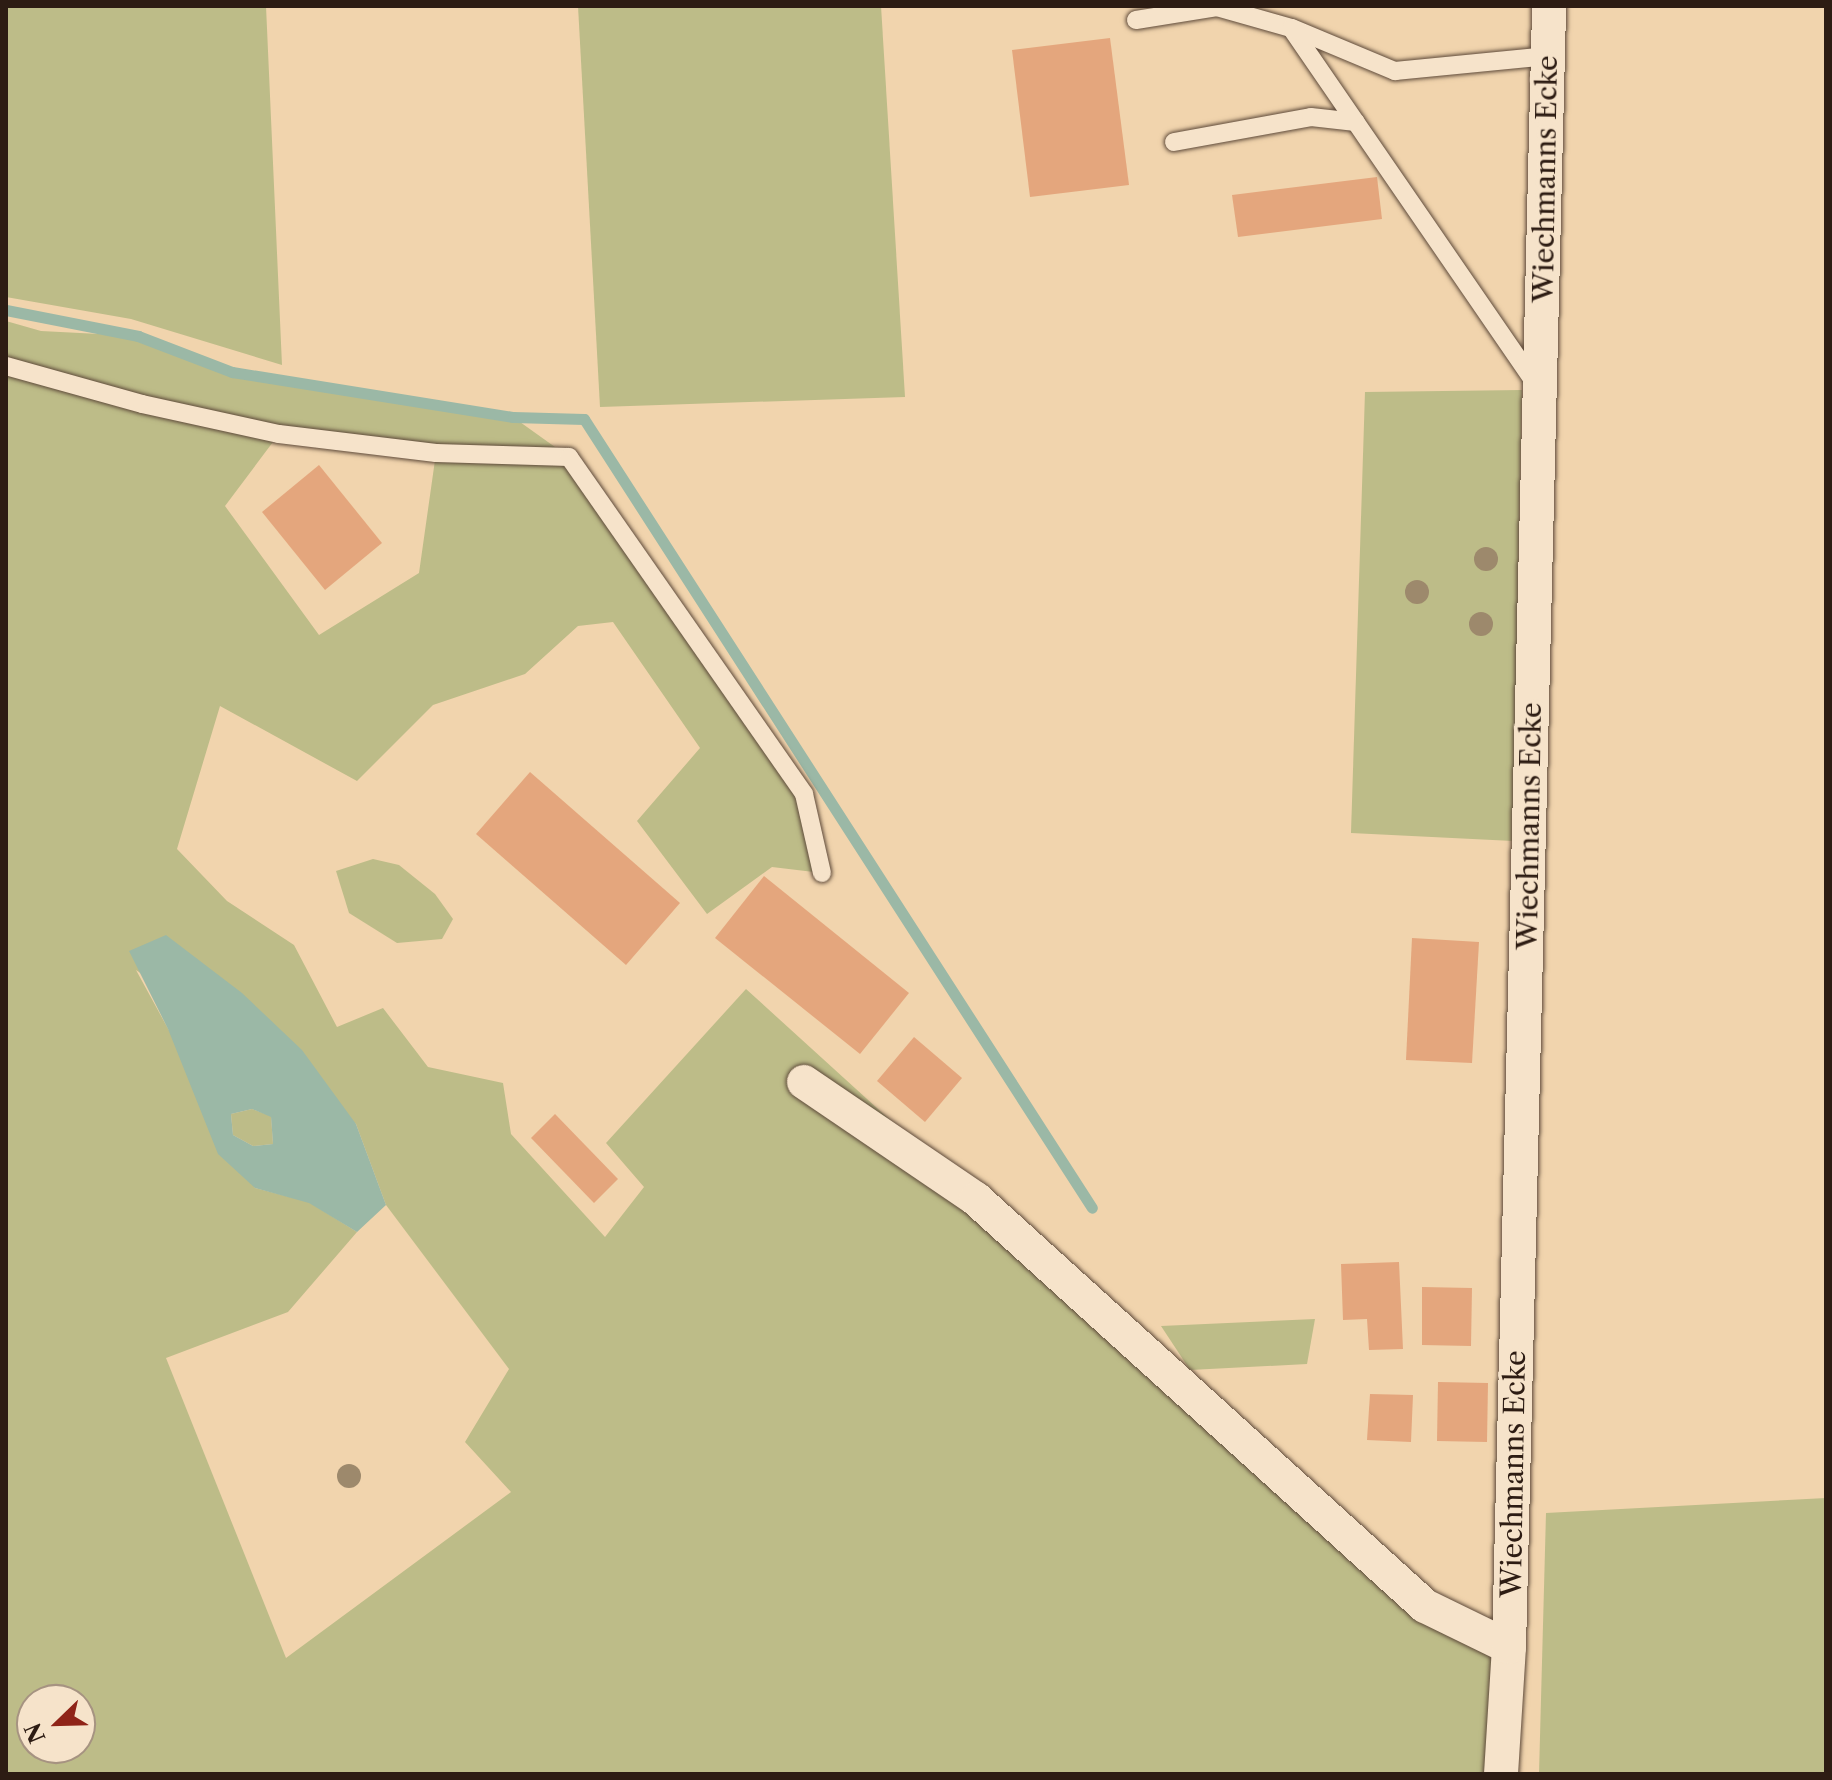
<!DOCTYPE html>
<style>
body{margin:0}
#map{position:relative;width:1832px;height:1780px;overflow:hidden;background:#f1d4ad;font-family:"Libre Caslon Text",serif}
div>[style]{position:absolute}
.green>*{inset:0;background:#bdbc88}
.water>*{inset:0;background:#9bb8a6}
.stream>*{height:11px;margin:-5.5px;padding:0 5.5px;transform-origin:5.5px;border-radius:5.5px;background:#9bb8a6}
.building>*{inset:0;background:#e4a67d}
.roads{filter:drop-shadow(0 0 2px #5e4a3a) drop-shadow(0 0 2px #5e4a3a)}
.service>*{height:18px;margin:-9px;padding:0 9px;transform-origin:9px;border-radius:9px;background:#f6e3ca}
.minor>*{height:34px;margin:-17px;padding:0 17px;transform-origin:17px;border-radius:17px;background:#f6e3ca}
.trees>*{width:24px;height:24px;margin:-12px;border-radius:50%;background:#9d896c}
span{translate:-50% -50%;white-space:nowrap;text-align:center;line-height:1.15;-webkit-text-stroke:7px #f6e3ca;paint-order:stroke}
.street-label{font-size:28px;color:#2d1c13}
.frame{position:absolute;inset:0;border:8px solid #2d1c13;pointer-events:none}
.north{position:absolute;left:16px;top:1684px;width:80px;height:80px;box-sizing:border-box;background:#f6e3ca;border:2px solid #a69381;border-radius:50%;rotate:247deg;font-size:22px;font-weight:700;line-height:32px;text-align:center;color:#2d1c13}
.north::after{content:'';display:block;margin:auto;width:28px;height:36px;background:#8f2418;clip-path:polygon(50% 0,100% 100%,50% 72%,0 100%)}
</style>
<div id="map">
<div class="green">
<div style="clip-path:polygon(6px 6px,266px 6px,282px 365px,131px 319px,6px 297px)"></div>
<div style="clip-path:polygon(578px 6px,881px 6px,905px 397px,600px 407px)"></div>
<div style="clip-path:polygon(evenodd,6px 321px,41px 331px,138px 336px,232px 372px,513px 417px,569px 457px,804px 794px,822px 873px,772px 867px,707px 914px,637px 821px,700px 748px,613px 622px,578px 626px,525px 674px,433px 705px,357px 781px,220px 706px,177px 849px,227px 901px,294px 945px,337px 1027px,383px 1008px,428px 1067px,503px 1083px,511px 1134px,605px 1237px,644px 1187px,606px 1143px,746px 989px,1425px 1606px,1509px 1647px,1501px 1774px,6px 1774px,6px 321px,279px 434px,436px 453px,419px 573px,319px 635px,225px 506px,279px 434px,6px 321px,136px 970px,356px 1124px,386px 1205px,509px 1369px,465px 1442px,511px 1492px,286px 1658px,166px 1358px,288px 1312px,357px 1232px,309px 1202px,255px 1188px,136px 970px,6px 321px,32px 1700px,80px 1700px,80px 1748px,32px 1748px,32px 1700px)"></div>
<div style="clip-path:polygon(1522px 390px,1513px 841px,1351px 833px,1365px 392px)"></div>
<div style="clip-path:polygon(373px 859px,399px 865px,435px 894px,453px 919px,442px 939px,397px 943px,349px 913px,336px 871px)"></div>
<div style="clip-path:polygon(252px 1109px,271px 1116px,273px 1144px,253px 1146px,233px 1135px,231px 1114px)"></div>
<div style="clip-path:polygon(1315px 1319px,1307px 1364px,1190px 1370px,1161px 1326px)"></div>
<div style="clip-path:polygon(1826px 1498px,1826px 1774px,1539px 1774px,1546px 1513px)"></div>
</div>
<div class="water">
<div style="clip-path:polygon(evenodd,166px 935px,242px 993px,302px 1050px,356px 1124px,386px 1205px,357px 1232px,309px 1203px,255px 1188px,218px 1154px,168px 1029px,129px 951px,166px 935px,252px 1109px,271px 1117px,273px 1144px,253px 1146px,233px 1135px,231px 1114px,252px 1109px)"></div>
</div>
<div class="stream">
<div style="left:6px;top:310px;width:135px;rotate:11.1deg"></div>
<div style="left:138px;top:336px;width:101px;rotate:21deg"></div>
<div style="left:232px;top:372px;width:285px;rotate:9.1deg"></div>
<div style="left:513px;top:417px;width:71px;rotate:1.6deg"></div>
<div style="left:584px;top:419px;width:938px;rotate:57.22deg"></div>
</div>
<div class="building">
<div style="clip-path:polygon(1110px 38px,1129px 185px,1030px 197px,1012px 50px)"></div>
<div style="clip-path:polygon(1377px 177px,1382px 219px,1238px 237px,1232px 195px)"></div>
<div style="clip-path:polygon(319px 465px,382px 543px,325px 590px,262px 512px)"></div>
<div style="clip-path:polygon(530px 772px,680px 903px,626px 965px,476px 834px)"></div>
<div style="clip-path:polygon(764px 876px,909px 993px,860px 1054px,715px 938px)"></div>
<div style="clip-path:polygon(1412px 938px,1479px 942px,1472px 1063px,1406px 1060px)"></div>
<div style="clip-path:polygon(914px 1037px,962px 1078px,925px 1122px,877px 1081px)"></div>
<div style="clip-path:polygon(555px 1114px,618px 1179px,594px 1203px,531px 1138px)"></div>
<div style="clip-path:polygon(1399px 1262px,1403px 1349px,1369px 1350px,1367px 1319px,1343px 1320px,1341px 1264px)"></div>
<div style="clip-path:polygon(1422px 1287px,1472px 1288px,1471px 1346px,1422px 1345px)"></div>
<div style="clip-path:polygon(1438px 1382px,1488px 1383px,1487px 1442px,1437px 1441px)"></div>
<div style="clip-path:polygon(1370px 1394px,1413px 1395px,1411px 1442px,1367px 1440px)"></div>
</div>
<div class="roads">
<div class="service">
<div style="left:1136px;top:20px;width:82px;rotate:-9.1deg"></div>
<div style="left:1217px;top:7px;width:77px;rotate:15.8deg"></div>
<div style="left:1291px;top:28px;width:432px;rotate:55.5deg"></div>
<div style="left:1292px;top:28px;width:112px;rotate:22.7deg"></div>
<div style="left:1395px;top:71px;width:154px;rotate:-5.6deg"></div>
<div style="left:1174px;top:142px;width:139px;rotate:-10.3deg"></div>
<div style="left:1311px;top:117px;width:45px;rotate:6.3deg"></div>
<div style="left:6px;top:366px;width:141px;rotate:15.6deg"></div>
<div style="left:142px;top:404px;width:140px;rotate:12.4deg"></div>
<div style="left:279px;top:434px;width:158px;rotate:6.9deg"></div>
<div style="left:436px;top:453px;width:133px;rotate:1.7deg"></div>
<div style="left:569px;top:457px;width:411px;rotate:55.1deg"></div>
<div style="left:804px;top:794px;width:81px;rotate:77.2deg"></div>
</div>
<div class="minor">
<div style="left:804px;top:1082px;width:208px;rotate:34.2deg"></div>
<div style="left:976px;top:1199px;width:606px;rotate:42.19deg"></div>
<div style="left:1425px;top:1606px;width:93px;rotate:26deg"></div>
<div style="left:1501px;top:1774px;width:127px;rotate:-86.4deg"></div>
<div style="left:1509px;top:1647px;width:1641px;rotate:-88.6deg"></div>
</div>
</div>
<div class="trees">
<div style="left:1486px;top:559px"></div>
<div style="left:1417px;top:592px"></div>
<div style="left:1481px;top:624px"></div>
<div style="left:349px;top:1476px"></div>
</div>
<div class="street-label">
<span style="left:1545px;top:179px;rotate:-89deg">Wiechmanns Ecke</span>
<span style="left:1529px;top:826px;rotate:-89deg">Wiechmanns Ecke</span>
<span style="left:1513px;top:1474px;rotate:-89deg">Wiechmanns Ecke</span>
</div>
<div class="frame"></div>
<div class="north">N</div>
</div>
